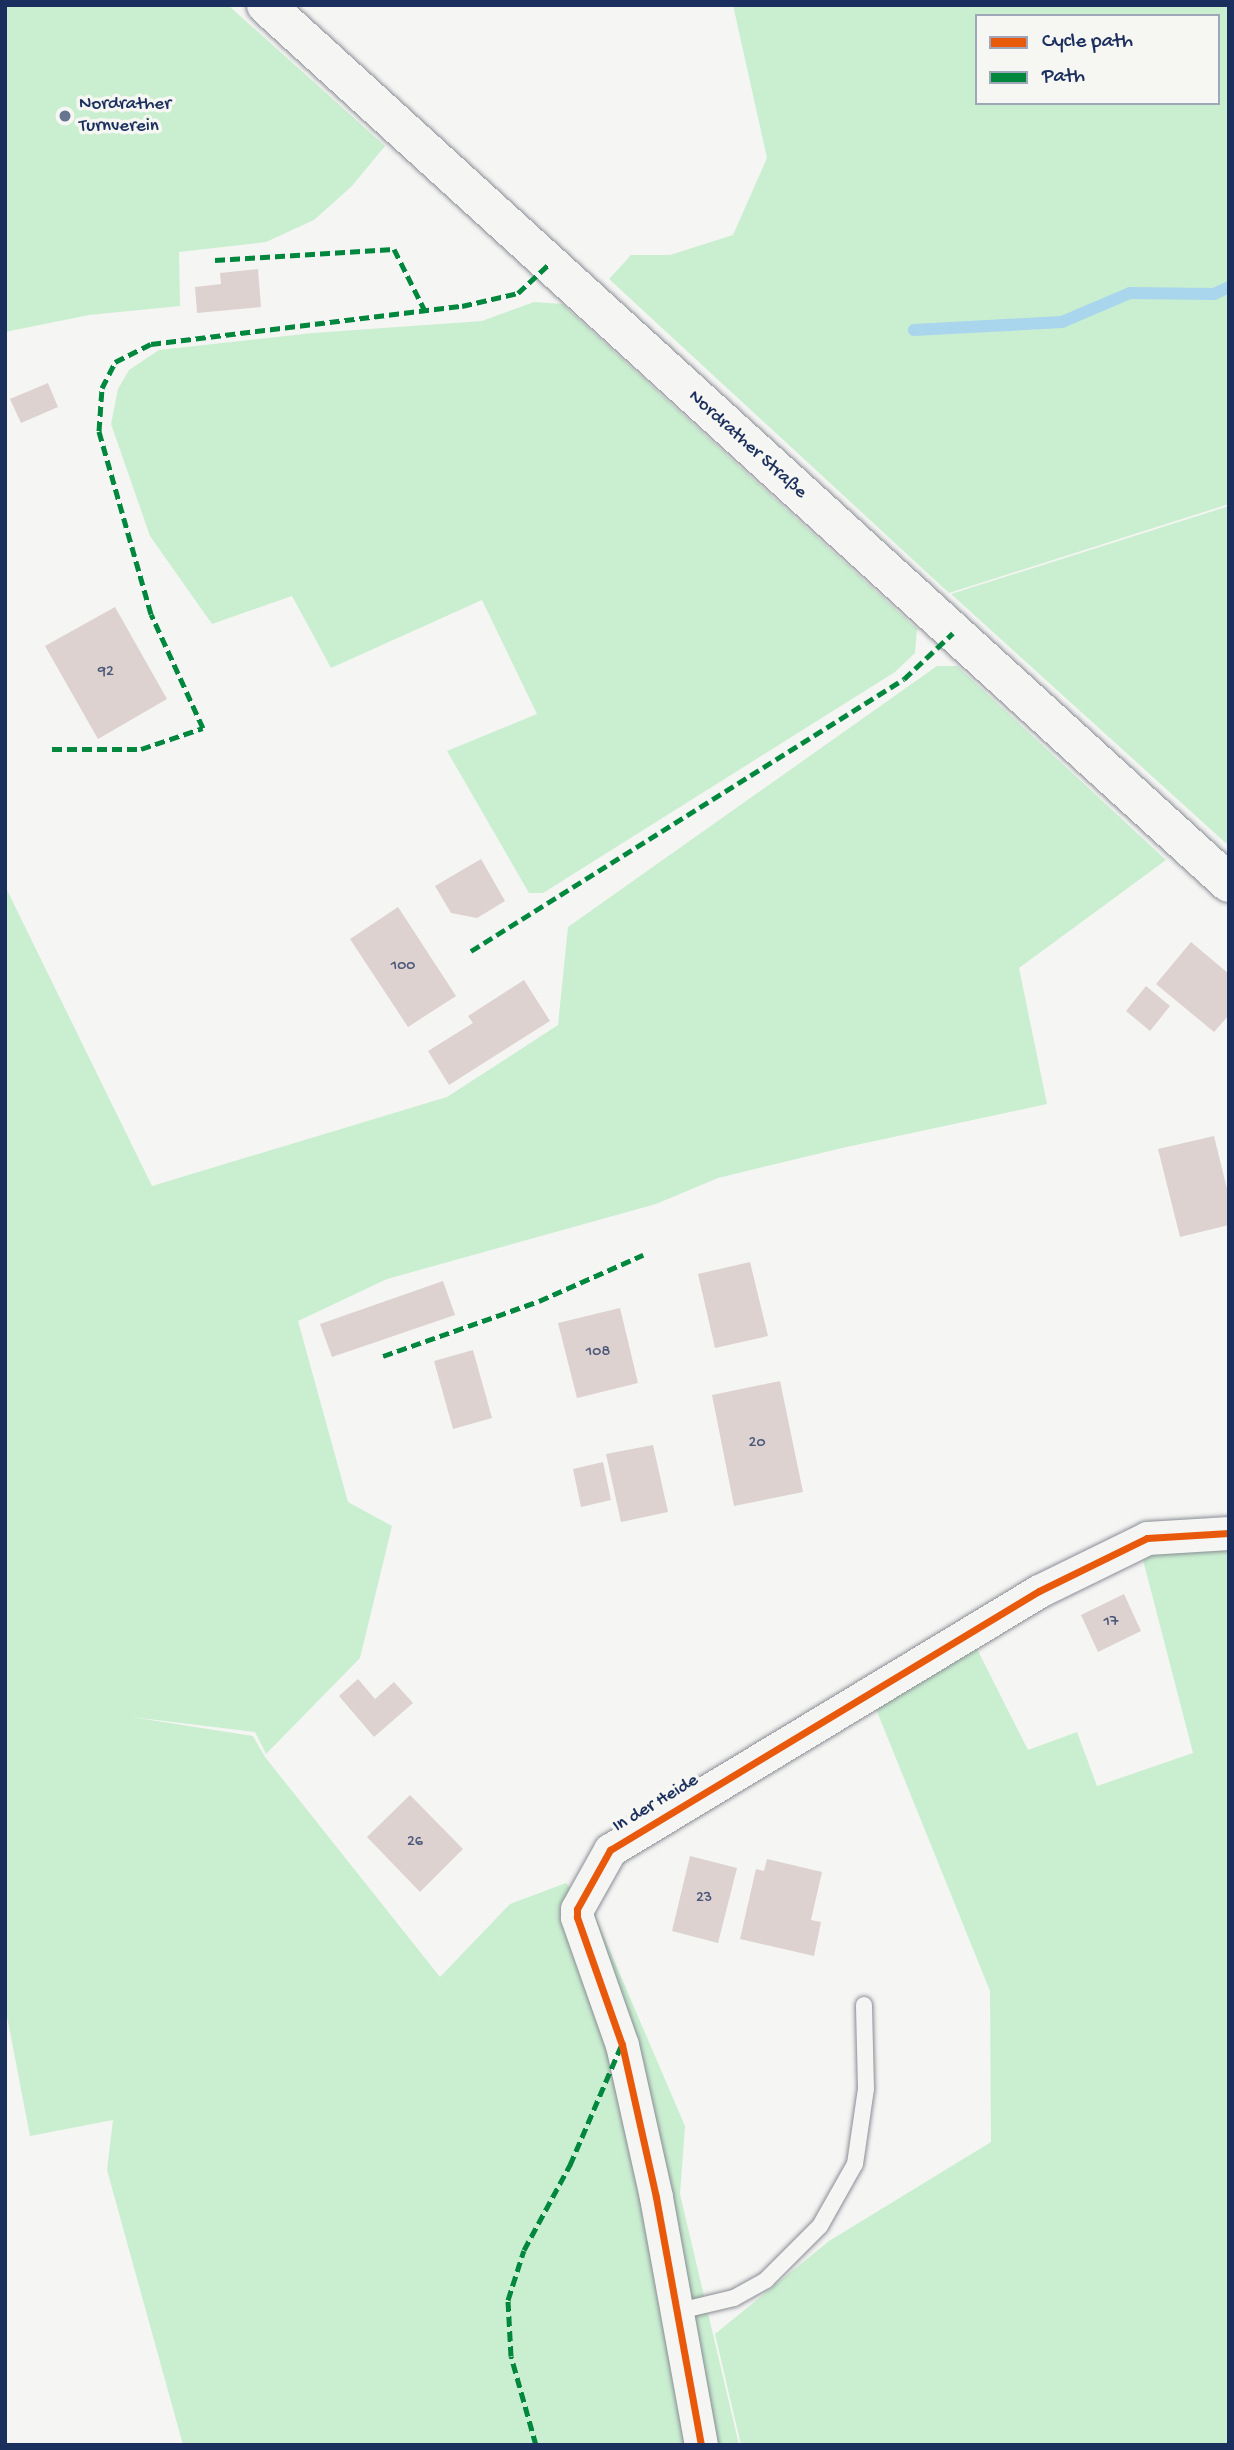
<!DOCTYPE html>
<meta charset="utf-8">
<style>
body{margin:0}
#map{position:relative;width:1234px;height:2450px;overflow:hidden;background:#f5f5f3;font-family:"Gochi Hand",sans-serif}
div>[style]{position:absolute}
.green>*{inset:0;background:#caefd0}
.stream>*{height:12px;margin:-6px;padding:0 6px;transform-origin:6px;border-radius:6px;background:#a9d6ed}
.building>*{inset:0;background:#ddd2cf}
.roads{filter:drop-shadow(0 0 2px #898d95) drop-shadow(0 0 2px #898d95)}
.lane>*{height:16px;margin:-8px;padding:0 8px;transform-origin:8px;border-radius:8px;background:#f5f5f3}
.street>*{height:33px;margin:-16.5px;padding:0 16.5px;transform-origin:16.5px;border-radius:16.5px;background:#f5f5f3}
.secondary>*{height:38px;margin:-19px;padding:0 19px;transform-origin:19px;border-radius:19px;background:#f5f5f3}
.quiet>*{height:5px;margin-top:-2.5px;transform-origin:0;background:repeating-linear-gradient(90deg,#00873e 0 10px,transparent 0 15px)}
.cycleway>*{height:7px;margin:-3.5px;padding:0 3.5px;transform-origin:3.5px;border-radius:3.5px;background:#e8590c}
.dots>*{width:19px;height:19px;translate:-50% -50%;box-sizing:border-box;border:4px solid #f6f6f2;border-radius:50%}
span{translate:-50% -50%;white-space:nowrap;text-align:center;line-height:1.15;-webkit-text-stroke:7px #f6f6f2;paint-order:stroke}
.number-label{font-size:16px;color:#4c587a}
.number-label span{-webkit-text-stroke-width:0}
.poi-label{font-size:19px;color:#1b2f5e}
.left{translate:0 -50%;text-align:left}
.street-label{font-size:19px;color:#1b2f5e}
.frame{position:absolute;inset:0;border:7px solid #1b2f5e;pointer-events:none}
.legend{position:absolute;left:975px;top:14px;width:245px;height:91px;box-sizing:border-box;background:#f6f6f2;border:2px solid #9ea6b7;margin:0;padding:9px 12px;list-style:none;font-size:21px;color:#1b2f5e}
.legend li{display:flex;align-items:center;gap:14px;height:35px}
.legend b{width:35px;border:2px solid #9ea6b7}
</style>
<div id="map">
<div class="green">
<div style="clip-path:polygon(5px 5px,228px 5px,385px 146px,352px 186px,314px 220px,266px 242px,179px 252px,180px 306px,89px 315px,5px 332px)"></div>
<div style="clip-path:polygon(evenodd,733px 5px,1229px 5px,1229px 504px,949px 593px,609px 279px,631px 255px,670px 255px,733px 235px,767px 158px,733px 5px,977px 16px,1218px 16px,1218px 103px,977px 103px,977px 16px)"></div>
<div style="clip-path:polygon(534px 302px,562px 304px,917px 629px,915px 653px,895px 672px,543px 893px,529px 893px,447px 751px,537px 714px,482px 600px,331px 668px,292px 596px,212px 624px,150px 536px,111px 424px,118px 389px,129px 370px,159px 350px,313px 333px,482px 321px)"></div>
<div style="clip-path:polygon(1229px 506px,1229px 846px,951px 594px)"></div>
<div style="clip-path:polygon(937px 666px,957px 666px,1166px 860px,1019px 968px,1047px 1104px,842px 1148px,718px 1178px,656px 1204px,387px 1279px,298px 1321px,348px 1502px,392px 1526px,360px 1658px,266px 1754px,255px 1732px,131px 1717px,253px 1736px,265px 1757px,440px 1977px,510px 1904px,566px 1883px,595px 1916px,685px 2126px,680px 2194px,739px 2445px,183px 2445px,107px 2170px,113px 2120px,30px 2136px,5px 2006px,5px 886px,152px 1186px,447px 1097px,558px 1025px,568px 927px)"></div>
<div style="clip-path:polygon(1229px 1544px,1229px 2445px,741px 2445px,715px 2334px,829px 2241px,991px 2142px,990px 1991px,874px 1704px,974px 1643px,1028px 1750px,1077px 1732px,1097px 1786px,1193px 1753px,1142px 1556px,1192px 1546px)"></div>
</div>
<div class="stream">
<div style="left:914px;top:330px;width:148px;rotate:-3.1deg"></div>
<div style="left:1062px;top:322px;width:74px;rotate:-23.1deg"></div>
<div style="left:1130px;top:293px;width:84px;rotate:0.7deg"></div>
<div style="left:1214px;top:294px;width:17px;rotate:-25deg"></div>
</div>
<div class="building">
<div style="clip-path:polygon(258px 269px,261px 307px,197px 313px,195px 287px,221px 284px,220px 273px)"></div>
<div style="clip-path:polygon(48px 383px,58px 407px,21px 423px,10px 399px)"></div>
<div style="clip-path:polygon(115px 607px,167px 699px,98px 739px,45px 646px)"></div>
<div style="clip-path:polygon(481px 859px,505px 901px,477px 918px,451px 913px,435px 886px)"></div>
<div style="clip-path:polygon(398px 907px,456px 996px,408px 1027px,350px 939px)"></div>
<div style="clip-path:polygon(1191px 942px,1229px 974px,1229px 1015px,1214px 1032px,1156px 984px)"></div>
<div style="clip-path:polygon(524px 980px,550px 1021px,449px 1085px,428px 1051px,473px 1023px,468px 1016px)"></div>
<div style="clip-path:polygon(1146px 986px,1170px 1006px,1150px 1031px,1126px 1011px)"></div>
<div style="clip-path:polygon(1214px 1136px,1229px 1197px,1229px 1225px,1180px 1237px,1158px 1149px)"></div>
<div style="clip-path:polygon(750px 1262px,768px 1336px,715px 1348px,698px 1274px)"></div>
<div style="clip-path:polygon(443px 1281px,455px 1315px,332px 1357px,320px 1324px)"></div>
<div style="clip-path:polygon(620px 1308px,638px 1383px,577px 1398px,558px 1323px)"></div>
<div style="clip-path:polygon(473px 1350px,492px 1418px,453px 1429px,434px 1361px)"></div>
<div style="clip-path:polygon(780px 1381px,803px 1492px,734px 1506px,712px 1395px)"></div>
<div style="clip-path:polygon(653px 1445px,668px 1512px,621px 1522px,606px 1454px)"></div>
<div style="clip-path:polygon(603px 1462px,611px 1500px,581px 1507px,573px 1469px)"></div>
<div style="clip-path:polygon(1124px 1594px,1141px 1631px,1098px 1652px,1081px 1615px)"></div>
<div style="clip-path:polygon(358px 1679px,375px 1699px,394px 1682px,413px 1703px,374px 1737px,339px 1696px)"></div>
<div style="clip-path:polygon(410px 1795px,463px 1849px,420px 1892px,367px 1837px)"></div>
<div style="clip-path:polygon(690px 1856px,737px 1868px,718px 1943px,672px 1931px)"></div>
<div style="clip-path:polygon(767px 1859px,822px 1872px,811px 1920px,821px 1922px,814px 1956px,740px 1939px,756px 1869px,764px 1871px)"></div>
</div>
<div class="roads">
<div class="lane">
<div style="left:679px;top:2311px;width:57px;rotate:-13.3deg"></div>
<div style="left:734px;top:2298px;width:37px;rotate:-29deg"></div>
<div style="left:766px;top:2280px;width:76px;rotate:-45deg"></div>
<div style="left:820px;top:2226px;width:71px;rotate:-60.6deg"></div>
<div style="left:855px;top:2164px;width:76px;rotate:-81.7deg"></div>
<div style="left:866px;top:2089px;width:84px;rotate:-91.4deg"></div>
</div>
<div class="street">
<div style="left:701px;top:2445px;width:252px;rotate:-100.3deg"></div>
<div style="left:656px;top:2197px;width:156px;rotate:-102.6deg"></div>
<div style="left:622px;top:2045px;width:136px;rotate:-109.4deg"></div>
<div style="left:577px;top:1917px;width:8px;rotate:-90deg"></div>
<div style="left:577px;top:1909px;width:68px;rotate:-60.8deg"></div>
<div style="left:610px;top:1850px;width:501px;rotate:-31.12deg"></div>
<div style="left:1039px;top:1591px;width:120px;rotate:-26.1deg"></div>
<div style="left:1147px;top:1538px;width:82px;rotate:-3.5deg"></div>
</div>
<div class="secondary">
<div style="left:266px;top:5px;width:1303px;rotate:42.36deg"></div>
</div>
</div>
<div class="quiet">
<div style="left:215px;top:260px;width:179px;rotate:-3.5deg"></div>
<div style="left:394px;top:249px;width:69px;rotate:63.4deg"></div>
<div style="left:52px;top:749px;width:89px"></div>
<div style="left:141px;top:749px;width:65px;rotate:-18.7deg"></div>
<div style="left:203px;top:728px;width:125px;rotate:-114.5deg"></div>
<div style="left:151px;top:614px;width:190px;rotate:-105.9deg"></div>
<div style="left:99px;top:431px;width:43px;rotate:-86deg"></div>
<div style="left:102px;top:388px;width:29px;rotate:-63deg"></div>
<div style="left:115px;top:362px;width:40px;rotate:-26.6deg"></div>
<div style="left:151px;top:344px;width:313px;rotate:-7deg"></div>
<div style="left:462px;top:306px;width:57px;rotate:-13.1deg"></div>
<div style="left:518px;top:293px;width:42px;rotate:-43.1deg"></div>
<div style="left:471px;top:951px;width:511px;rotate:-32.14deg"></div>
<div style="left:904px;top:679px;width:67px;rotate:-43.2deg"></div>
<div style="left:383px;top:1356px;width:165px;rotate:-19.4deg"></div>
<div style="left:539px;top:1301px;width:114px;rotate:-23.9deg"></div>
<div style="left:536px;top:2445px;width:92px;rotate:-105.7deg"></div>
<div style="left:511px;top:2356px;width:56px;rotate:-93.1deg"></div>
<div style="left:508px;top:2300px;width:52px;rotate:-72.3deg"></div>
<div style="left:524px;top:2250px;width:97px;rotate:-61.6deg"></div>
<div style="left:570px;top:2165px;width:129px;rotate:-66.8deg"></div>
</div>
<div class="cycleway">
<div style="left:701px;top:2445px;width:252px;rotate:-100.3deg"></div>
<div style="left:656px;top:2197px;width:156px;rotate:-102.6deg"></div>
<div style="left:622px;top:2045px;width:136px;rotate:-109.4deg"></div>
<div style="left:577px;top:1917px;width:8px;rotate:-90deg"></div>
<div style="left:577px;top:1909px;width:68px;rotate:-60.8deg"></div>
<div style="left:610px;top:1850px;width:501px;rotate:-31.12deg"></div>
<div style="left:1039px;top:1591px;width:120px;rotate:-26.1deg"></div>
<div style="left:1147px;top:1538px;width:82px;rotate:-3.5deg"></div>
</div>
<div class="dots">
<div style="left:65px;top:116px;background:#677492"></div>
</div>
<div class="number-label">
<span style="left:106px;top:673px">92</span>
<span style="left:403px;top:967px">100</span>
<span style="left:598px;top:1353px">108</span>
<span style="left:757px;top:1444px">20</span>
<span style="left:1111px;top:1623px">17</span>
<span style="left:415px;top:1843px">26</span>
<span style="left:704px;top:1899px">23</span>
</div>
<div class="poi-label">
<span class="left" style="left:79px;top:116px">Nordrather<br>Turnverein</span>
</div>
<div class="street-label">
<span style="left:747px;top:445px;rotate:42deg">Nordrather Straße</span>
<span style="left:656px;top:1804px;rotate:-31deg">In der Heide</span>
</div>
<div class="frame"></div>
<ul class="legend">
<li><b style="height:9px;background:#e8590c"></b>Cycle path</li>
<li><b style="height:9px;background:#00873e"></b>Path</li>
</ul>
</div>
